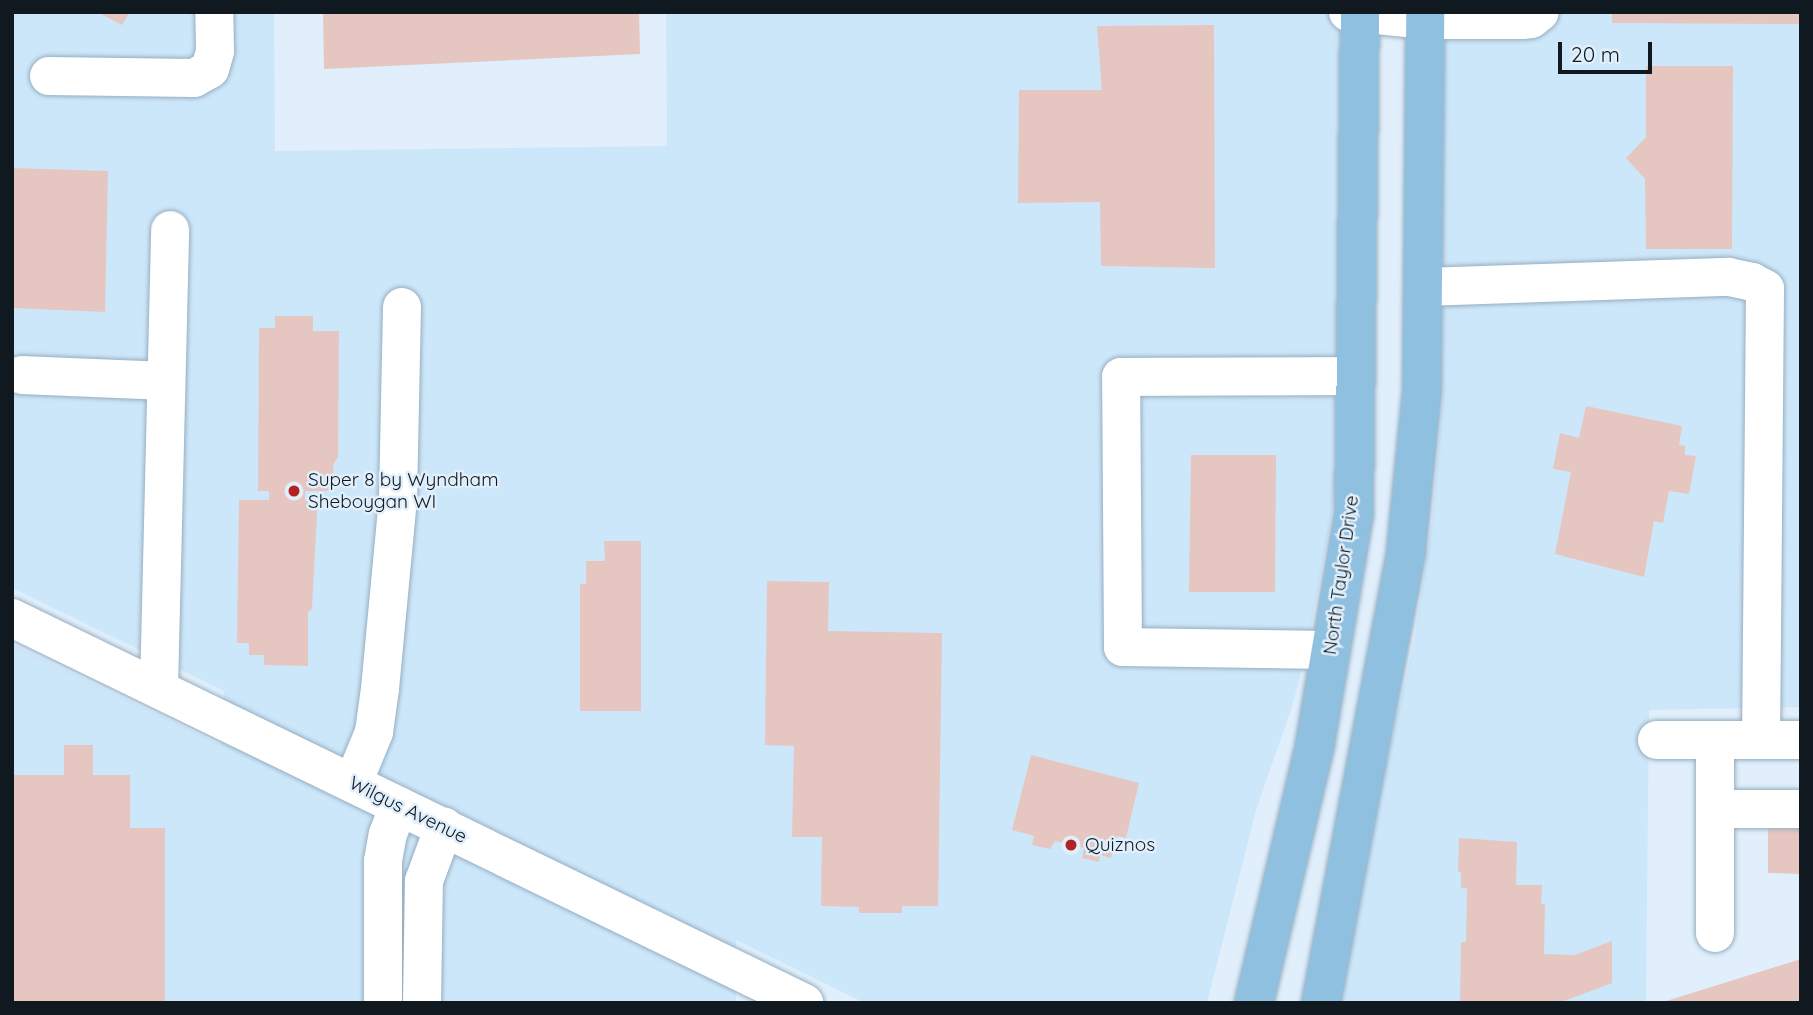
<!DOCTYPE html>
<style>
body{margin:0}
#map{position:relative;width:1813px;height:1015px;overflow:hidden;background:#e0effb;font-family:Quicksand,sans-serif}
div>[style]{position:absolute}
.built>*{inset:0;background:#cde7fa}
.building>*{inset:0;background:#e6c6c1}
.roads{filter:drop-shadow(0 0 2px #96aec0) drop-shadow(0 0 2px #96aec0)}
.minor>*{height:38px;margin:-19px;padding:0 19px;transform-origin:19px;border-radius:19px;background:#fff}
.major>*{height:38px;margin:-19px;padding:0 19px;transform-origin:19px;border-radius:19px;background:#8fc0e0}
.dots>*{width:19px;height:19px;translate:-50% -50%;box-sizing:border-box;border:4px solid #e0effb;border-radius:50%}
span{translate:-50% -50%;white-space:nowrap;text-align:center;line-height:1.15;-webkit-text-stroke:5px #e0effb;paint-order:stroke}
.poi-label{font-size:19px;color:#101920}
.left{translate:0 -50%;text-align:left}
.street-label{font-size:19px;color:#101920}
.frame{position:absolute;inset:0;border:14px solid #101920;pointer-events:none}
.scale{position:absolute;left:1558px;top:42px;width:94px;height:32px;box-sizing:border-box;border:4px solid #101920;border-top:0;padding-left:9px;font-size:21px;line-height:24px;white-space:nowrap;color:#101920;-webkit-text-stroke:5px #e0effb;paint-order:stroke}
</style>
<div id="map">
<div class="built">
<div style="clip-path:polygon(12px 12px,274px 12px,275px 151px,667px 146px,666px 12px,1344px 12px,1339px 431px,1332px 513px,1307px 650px,1292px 707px,1256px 810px,1207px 1003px,865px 1003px,736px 940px,736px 1001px,740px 1003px,12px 1003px,12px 644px,221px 745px,224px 691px,12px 588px)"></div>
<div style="clip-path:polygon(1445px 12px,1801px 12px,1801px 707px,1649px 710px,1646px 1003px,1339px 1003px,1357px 887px,1414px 643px,1432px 521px,1443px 397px)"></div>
</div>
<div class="building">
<div style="clip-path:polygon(97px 12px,130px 12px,122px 25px)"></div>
<div style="clip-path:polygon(323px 12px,639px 12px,640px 54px,324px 69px)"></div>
<div style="clip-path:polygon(1612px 12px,1801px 12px,1801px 24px,1612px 23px)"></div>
<div style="clip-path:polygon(1214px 25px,1215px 268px,1101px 266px,1100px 202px,1018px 203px,1019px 90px,1102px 90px,1097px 26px)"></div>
<div style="clip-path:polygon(1646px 66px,1733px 66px,1732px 249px,1646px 249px,1645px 179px,1626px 158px,1646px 137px)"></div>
<div style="clip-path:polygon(12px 168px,108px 171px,105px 312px,12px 308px)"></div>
<div style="clip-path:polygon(275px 316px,313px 316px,313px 331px,339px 331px,338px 457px,333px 465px,334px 491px,305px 491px,305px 501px,316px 500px,317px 514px,312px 609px,308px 612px,308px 666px,264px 665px,264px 655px,249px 655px,249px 643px,237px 643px,239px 500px,269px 500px,269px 491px,258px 491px,259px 328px,275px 328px)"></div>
<div style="clip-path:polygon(1586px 406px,1682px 426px,1679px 445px,1685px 446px,1685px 455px,1696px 456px,1689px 494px,1669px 491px,1663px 523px,1654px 521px,1644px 577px,1555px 554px,1571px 472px,1553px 469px,1560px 433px,1579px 438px)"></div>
<div style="clip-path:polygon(1191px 455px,1276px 455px,1275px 592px,1189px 592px)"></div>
<div style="clip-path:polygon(604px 541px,641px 541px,641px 711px,580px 711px,580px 584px,586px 584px,586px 561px,605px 561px)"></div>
<div style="clip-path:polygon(767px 581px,829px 582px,828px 631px,942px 633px,938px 906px,902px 906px,902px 913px,859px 913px,859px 907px,821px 906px,822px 837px,792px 837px,794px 746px,765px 745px)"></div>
<div style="clip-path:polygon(64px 745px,93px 745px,93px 775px,130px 775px,130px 828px,165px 828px,165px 1003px,12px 1003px,12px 775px,64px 775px)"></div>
<div style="clip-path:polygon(1031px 755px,1139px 783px,1126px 838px,1117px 836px,1111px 858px,1100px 855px,1099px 862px,1082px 858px,1084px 848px,1055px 841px,1050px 849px,1032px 845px,1034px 836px,1012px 830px)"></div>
<div style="clip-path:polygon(1768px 824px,1801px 824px,1801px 874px,1768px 873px)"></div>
<div style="clip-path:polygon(1459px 838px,1517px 842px,1516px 885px,1542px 885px,1541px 904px,1545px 904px,1544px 954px,1575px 955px,1612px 941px,1612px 983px,1559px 1003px,1460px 1003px,1461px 942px,1466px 942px,1467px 888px,1461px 888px,1461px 872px,1458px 872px)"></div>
<div style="clip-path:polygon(1801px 959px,1801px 1003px,1664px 1003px,1663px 1002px)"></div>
</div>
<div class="roads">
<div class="minor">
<div style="left:1348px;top:12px;width:76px;rotate:6deg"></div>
<div style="left:1424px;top:20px;width:99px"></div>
<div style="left:1523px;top:20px;width:8px;rotate:-7deg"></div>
<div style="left:1531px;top:19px;width:11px;rotate:-38deg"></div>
<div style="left:49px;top:76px;width:145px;rotate:0.8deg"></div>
<div style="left:194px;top:78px;width:18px;rotate:-29deg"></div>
<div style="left:210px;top:69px;width:19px;rotate:-74deg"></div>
<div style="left:215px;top:51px;width:39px;rotate:-91deg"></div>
<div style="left:1423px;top:287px;width:306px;rotate:-1.9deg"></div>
<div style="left:1729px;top:277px;width:24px;rotate:12deg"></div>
<div style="left:1752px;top:282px;width:15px;rotate:28deg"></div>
<div style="left:1765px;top:289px;width:451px;rotate:90.5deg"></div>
<div style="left:22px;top:375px;width:144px;rotate:2.4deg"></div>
<div style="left:12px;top:618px;width:881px;rotate:25.92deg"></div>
<div style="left:1330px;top:650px;width:207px;rotate:-179.2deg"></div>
<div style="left:1123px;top:647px;width:270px;rotate:-90.4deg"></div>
<div style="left:1121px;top:377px;width:234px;rotate:-0.2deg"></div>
<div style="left:159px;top:688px;width:458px;rotate:-88.6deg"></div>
<div style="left:1657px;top:740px;width:144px"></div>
<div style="left:353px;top:783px;width:55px;rotate:-67.6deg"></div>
<div style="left:374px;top:732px;width:43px;rotate:-82.1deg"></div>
<div style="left:380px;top:689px;width:192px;rotate:-84.6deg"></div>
<div style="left:398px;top:498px;width:191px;rotate:-88.8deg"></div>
<div style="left:1716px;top:809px;width:85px"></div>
<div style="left:1715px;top:933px;width:193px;rotate:-90deg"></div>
<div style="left:383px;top:1003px;width:142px;rotate:-90deg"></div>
<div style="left:383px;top:861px;width:27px;rotate:-80deg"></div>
<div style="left:388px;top:834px;width:30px;rotate:-69deg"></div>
<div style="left:422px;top:1003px;width:122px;rotate:-89.1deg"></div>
<div style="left:424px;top:881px;width:58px;rotate:-69.7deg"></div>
</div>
<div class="major">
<div style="left:1254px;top:1003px;width:266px;rotate:-76.7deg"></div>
<div style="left:1315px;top:744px;width:233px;rotate:-80.4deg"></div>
<div style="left:1354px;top:514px;width:502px;rotate:-89.32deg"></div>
<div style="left:1321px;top:1003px;width:460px;rotate:-79.3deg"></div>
<div style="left:1406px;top:551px;width:162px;rotate:-84.3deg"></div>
<div style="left:1422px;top:390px;width:378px;rotate:-89.5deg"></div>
</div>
</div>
<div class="dots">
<div style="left:294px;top:491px;background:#b22222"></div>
<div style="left:1071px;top:845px;background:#b22222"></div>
</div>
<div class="poi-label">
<span class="left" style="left:308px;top:491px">Super 8 by Wyndham<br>Sheboygan WI</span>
<span class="left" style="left:1085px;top:845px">Quiznos</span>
</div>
<div class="street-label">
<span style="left:1341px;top:575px;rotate:-82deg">North Taylor Drive</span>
<span style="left:408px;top:810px;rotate:26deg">Wilgus Avenue</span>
</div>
<div class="frame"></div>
<div class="scale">20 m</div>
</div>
